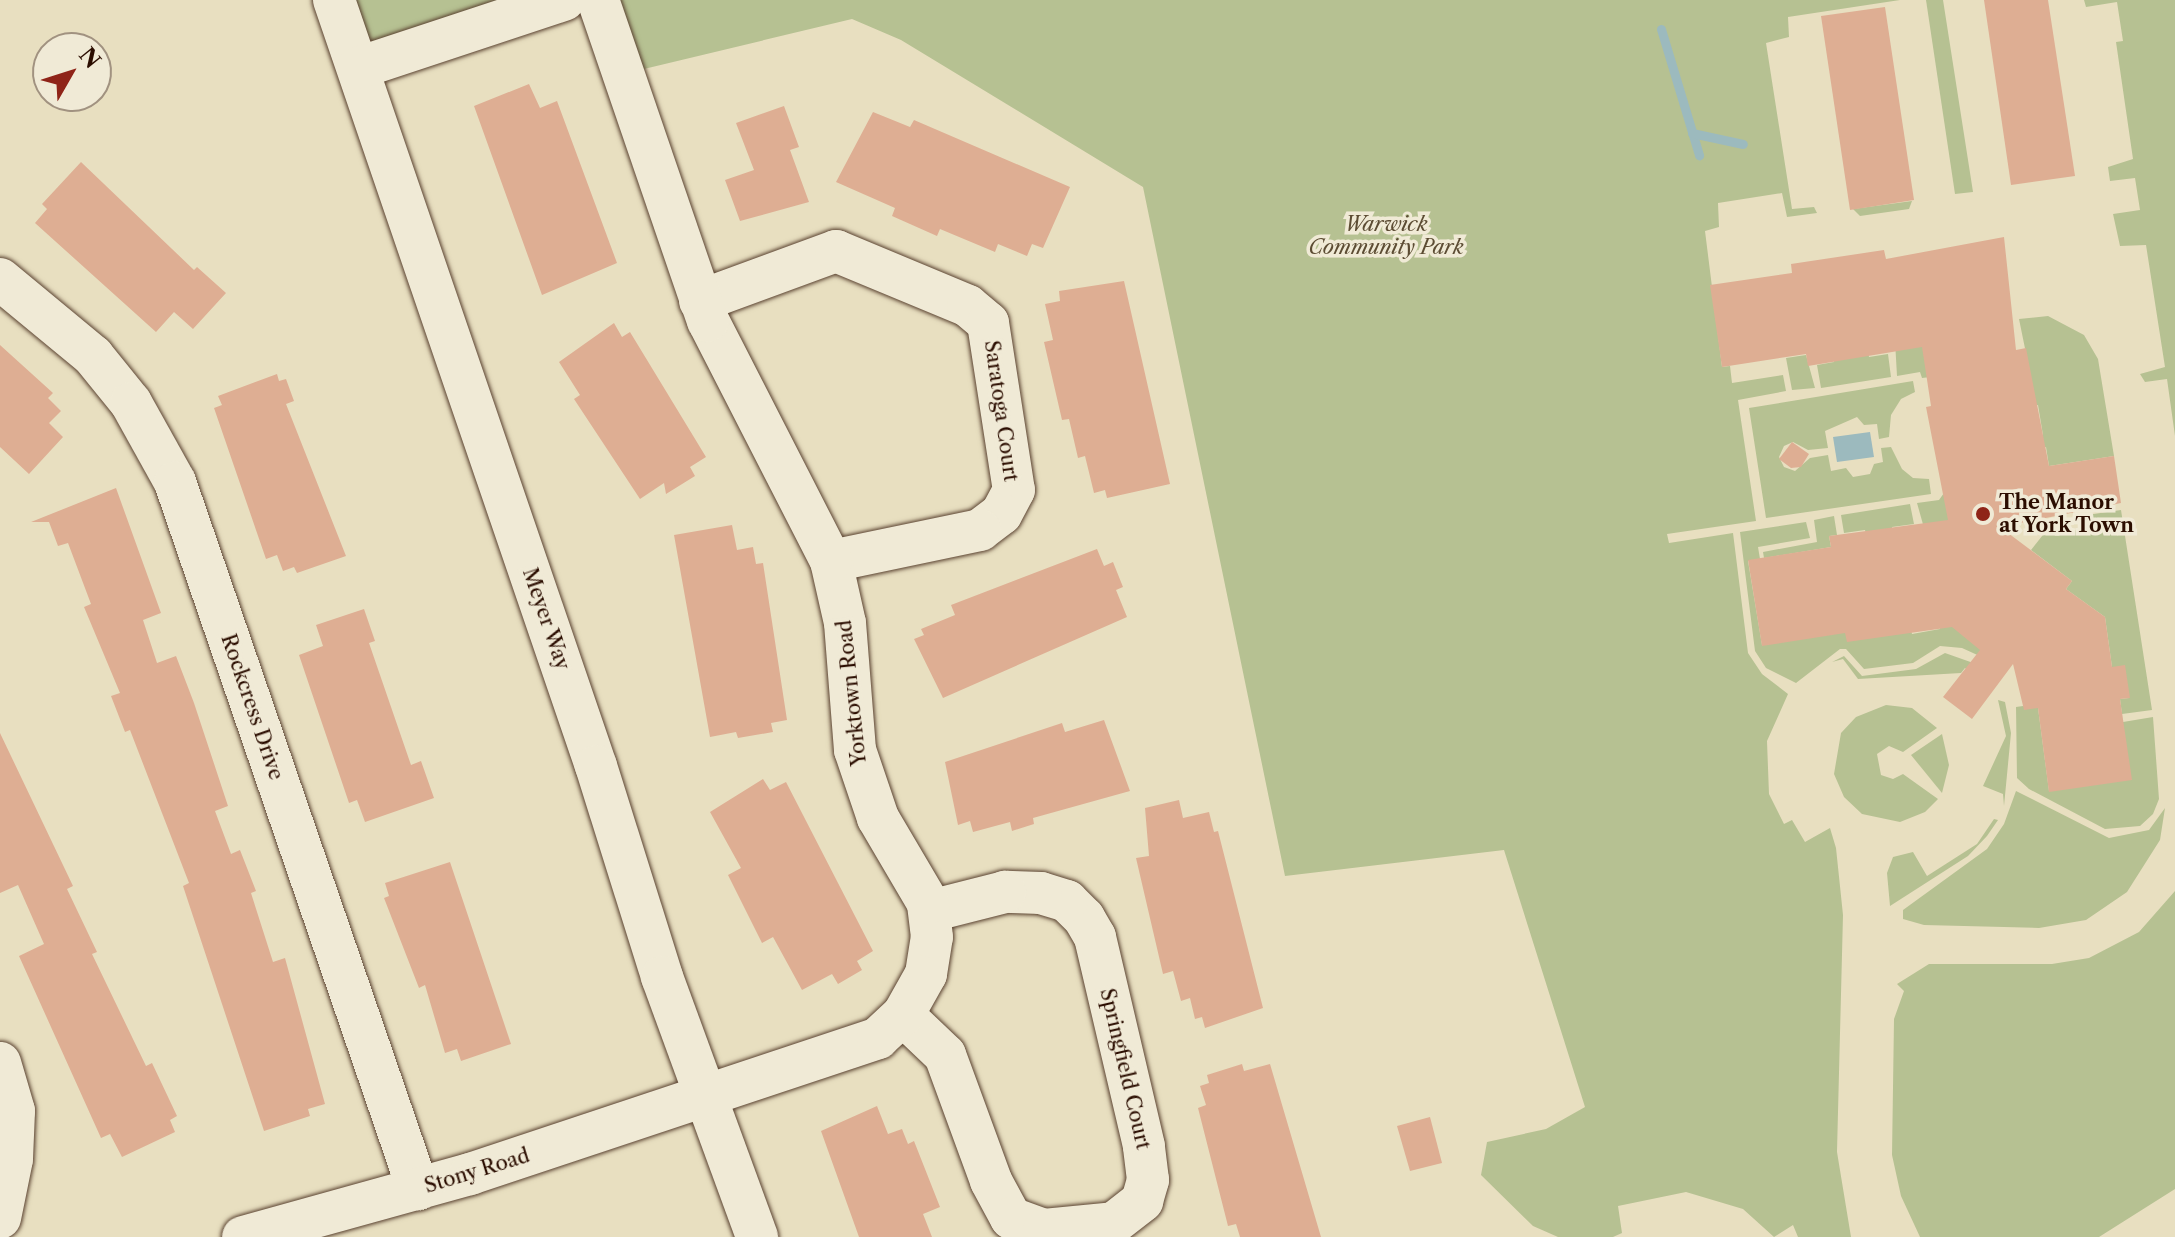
<!DOCTYPE html>
<style>
body{margin:0}
#map{position:relative;width:2175px;height:1237px;overflow:hidden;background:#e8dfc0;font-family:"Libre Caslon Text",serif}
div>[style]{position:absolute}
.green>*{inset:0;background:#b6c192}
.water>*{inset:0;background:#9cbabe}
.stream>*{height:9px;margin:-4.5px;padding:0 4.5px;transform-origin:4.5px;border-radius:4.5px;background:#9cbabe}
.building>*{inset:0;background:#deae93}
.roads{filter:drop-shadow(0 0 2px #5a4230) drop-shadow(0 0 2px #5a4230)}
.minor>*{height:42px;margin:-21px;padding:0 21px;transform-origin:21px;border-radius:21px;background:#f0ead6}
.dots>*{width:22px;height:22px;translate:-50% -50%;box-sizing:border-box;border:4px solid #f0ead6;border-radius:50%}
span{translate:-50% -50%;white-space:nowrap;text-align:center;line-height:1.15;-webkit-text-stroke:7px #f0ead6;paint-order:stroke}
.park-label{font-size:20px;color:#5c4c33;font-style:italic}
.street-label{font-size:20px;color:#2b0d00}
.poi-label{font-size:20px;color:#2b0d00;font-weight:700}
.left{translate:0 -50%;text-align:left}
.north{position:absolute;left:32px;top:32px;width:80px;height:80px;box-sizing:border-box;background:#f0ead6;border:2px solid #a19280;border-radius:50%;rotate:51deg;font-size:22px;font-weight:700;line-height:32px;text-align:center;color:#2b0d00}
.north::after{content:'';display:block;margin:auto;width:28px;height:36px;background:#8f2418;clip-path:polygon(50% 0,100% 100%,50% 72%,0 100%)}
</style>
<div id="map">
<div class="green">
<div style="clip-path:polygon(334px 0,565px 0,358px 68px)"></div>
<div style="clip-path:polygon(598px 0,1900px 0,1788px 17px,1789px 37px,1766px 43px,1792px 209px,1814px 207px,1817px 213px,1787px 217px,1782px 193px,1718px 203px,1719px 227px,1705px 231px,1722px 367px,1730px 366px,1732px 383px,1783px 375px,1786px 391px,1738px 400px,1756px 521px,1667px 534px,1669px 543px,1733px 533px,1748px 653px,1762px 674px,1788px 694px,1767px 741px,1769px 794px,1784px 824px,1792px 820px,1805px 842px,1830px 828px,1836px 848px,1843px 915px,1837px 1152px,1851px 1237px,1798px 1237px,1793px 1225px,1774px 1237px,1743px 1209px,1686px 1192px,1618px 1206px,1622px 1233px,1613px 1237px,1558px 1237px,1533px 1226px,1481px 1175px,1487px 1142px,1546px 1129px,1585px 1107px,1504px 850px,1285px 876px,1143px 187px,901px 40px,852px 19px,623px 74px)"></div>
<div style="clip-path:polygon(1926px 0,1943px 0,1973px 192px,1955px 194px)"></div>
<div style="clip-path:polygon(2084px 0,2175px 0,2175px 436px,2167px 379px,2145px 382px,2140px 374px,2165px 367px,2146px 245px,2120px 246px,2113px 214px,2140px 210px,2135px 178px,2110px 181px,2108px 167px,2133px 159px,2116px 42px,2123px 41px,2117px 2px,2086px 7px)"></div>
<div style="clip-path:polygon(1912px 201px,1909px 209px,1860px 216px,1853px 209px)"></div>
<div style="clip-path:polygon(2048px 316px,2084px 335px,2098px 359px,2114px 456px,2049px 466px,2046px 447px,2034px 449px,2043px 435px,2038px 405px,2027px 407px,2030px 373px,2019px 319px)"></div>
<div style="clip-path:polygon(1933px 335px,1939px 376px,1922px 378px,1920px 372px,1897px 376px,1895px 341px)"></div>
<div style="clip-path:polygon(1867px 344px,1869px 357px,1888px 354px,1891px 377px,1821px 388px,1817px 365px,1834px 362px,1833px 350px)"></div>
<div style="clip-path:polygon(1806px 355px,1815px 388px,1792px 390px,1786px 358px)"></div>
<div style="clip-path:polygon(1913px 381px,1915px 392px,1901px 399px,1891px 415px,1889px 437px,1879px 439px,1877px 424px,1864px 425px,1857px 417px,1825px 431px,1828px 448px,1808px 450px,1793px 442px,1784px 446px,1779px 457px,1784px 467px,1795px 471px,1810px 458px,1828px 455px,1831px 471px,1846px 468px,1853px 477px,1870px 474px,1874px 464px,1883px 462px,1881px 448px,1891px 447px,1902px 469px,1913px 478px,1929px 479px,1931px 494px,1766px 518px,1749px 408px)"></div>
<div style="clip-path:polygon(1944px 493px,1962px 529px,1926px 535px,1917px 503px,1939px 500px)"></div>
<div style="clip-path:polygon(1910px 504px,1914px 524px,1892px 527px,1893px 538px,1868px 542px,1865px 530px,1844px 533px,1841px 515px)"></div>
<div style="clip-path:polygon(2121px 510px,2152px 710px,2122px 714px,2120px 699px,2129px 698px,2112px 667px,2105px 617px,2066px 589px,2072px 581px,2031px 550px,2046px 531px,2089px 530px,2087px 515px)"></div>
<div style="clip-path:polygon(1834px 516px,1837px 535px,1829px 536px,1831px 547px,1764px 558px,1763px 552px,1817px 542px,1814px 520px)"></div>
<div style="clip-path:polygon(1806px 522px,1810px 538px,1758px 547px,1760px 559px,1748px 561px,1762px 645px,1909px 621px,1912px 634px,1940px 629px,1939px 619px,1981px 643px,1984px 658px,1962px 648px,1940px 646px,1913px 663px,1864px 669px,1846px 649px,1840px 649px,1796px 683px,1766px 668px,1755px 651px,1740px 532px)"></div>
<div style="clip-path:polygon(1945px 653px,1979px 665px,1972px 673px,1965px 668px,1961px 673px,1858px 679px,1843px 659px,1832px 662px,1844px 656px,1862px 676px,1916px 669px)"></div>
<div style="clip-path:polygon(1998px 700px,2005px 702px,2011px 733px,2004px 806px,2003px 794px,1983px 786px,2006px 736px)"></div>
<div style="clip-path:polygon(1886px 705px,1912px 708px,1937px 728px,1903px 752px,1889px 746px,1877px 754px,1881px 775px,1893px 779px,1903px 774px,1938px 799px,1925px 812px,1900px 822px,1862px 814px,1844px 797px,1834px 774px,1841px 733px,1856px 717px)"></div>
<div style="clip-path:polygon(2023px 706px,2038px 708px,2049px 791px,2123px 722px,2153px 717px,2159px 799px,2153px 814px,2140px 826px,2105px 829px,2029px 789px,2017px 778px,2016px 707px)"></div>
<div style="clip-path:polygon(1942px 734px,1949px 765px,1942px 793px,1911px 755px)"></div>
<div style="clip-path:polygon(2016px 791px,2109px 838px,2149px 830px,2165px 808px,2160px 840px,2127px 892px,2086px 920px,2039px 928px,1924px 925px,1903px 919px,1903px 910px,1987px 849px,2004px 824px)"></div>
<div style="clip-path:polygon(1994px 819px,1998px 820px,1987px 836px,1968px 856px,1890px 906px,1887px 873px,1893px 857px,1913px 852px,1927px 876px,1977px 844px)"></div>
<div style="clip-path:polygon(2175px 891px,2175px 1189px,2099px 1237px,1920px 1237px,1901px 1196px,1892px 1155px,1894px 1019px,1904px 991px,1897px 984px,1929px 964px,2052px 964px,2089px 958px,2139px 932px)"></div>
</div>
<div class="water">
<div style="clip-path:polygon(1870px 432px,1874px 457px,1837px 462px,1833px 437px)"></div>
</div>
<div class="stream">
<div style="left:1661px;top:29px;width:132px;rotate:73.2deg"></div>
<div style="left:1692px;top:133px;width:52px;rotate:12.2deg"></div>
</div>
<div class="building">
<div style="clip-path:polygon(1984px 0,2048px 0,2075px 176px,2011px 185px)"></div>
<div style="clip-path:polygon(1885px 7px,1914px 200px,1850px 210px,1821px 16px)"></div>
<div style="clip-path:polygon(529px 84px,540px 108px,557px 101px,617px 263px,542px 295px,474px 106px)"></div>
<div style="clip-path:polygon(784px 106px,799px 147px,790px 150px,809px 202px,740px 221px,725px 180px,754px 170px,736px 123px)"></div>
<div style="clip-path:polygon(873px 112px,910px 127px,914px 120px,1070px 187px,1043px 248px,1032px 244px,1027px 256px,998px 244px,995px 252px,940px 229px,937px 236px,892px 216px,895px 208px,836px 182px)"></div>
<div style="clip-path:polygon(81px 162px,194px 270px,197px 267px,226px 293px,193px 329px,174px 312px,156px 332px,35px 223px,47px 209px,42px 204px)"></div>
<div style="clip-path:polygon(2004px 237px,2016px 350px,2026px 348px,2049px 466px,2114px 456px,2121px 503px,2000px 527px,2072px 581px,2066px 589px,2105px 617px,2112px 667px,2125px 665px,2130px 698px,2120px 699px,2132px 780px,2049px 792px,2038px 708px,2024px 710px,2013px 664px,1972px 719px,1943px 697px,1980px 650px,1952px 627px,1847px 642px,1845px 633px,1762px 646px,1748px 560px,1831px 547px,1829px 536px,1948px 520px,1926px 407px,1931px 406px,1922px 347px,1808px 366px,1806px 354px,1722px 367px,1710px 285px,1792px 273px,1791px 264px,1884px 250px,1886px 259px)"></div>
<div style="clip-path:polygon(1124px 281px,1170px 484px,1107px 498px,1105px 490px,1094px 493px,1085px 456px,1078px 458px,1069px 419px,1062px 420px,1044px 342px,1053px 340px,1045px 304px,1060px 301px,1059px 291px)"></div>
<div style="clip-path:polygon(614px 323px,622px 337px,630px 332px,706px 457px,690px 467px,695px 476px,666px 494px,664px 483px,640px 499px,574px 399px,580px 395px,559px 362px)"></div>
<div style="clip-path:polygon(0 345px,53px 393px,48px 398px,61px 411px,49px 423px,63px 437px,29px 474px,0 447px)"></div>
<div style="clip-path:polygon(277px 374px,279px 381px,286px 379px,294px 401px,286px 404px,346px 556px,297px 573px,294px 567px,283px 571px,277px 555px,266px 559px,214px 408px,222px 405px,218px 396px)"></div>
<div style="clip-path:polygon(1792px 442px,1809px 454px,1801px 467px,1791px 468px,1779px 459px)"></div>
<div style="clip-path:polygon(116px 488px,161px 613px,143px 620px,157px 663px,176px 656px,194px 703px,228px 806px,215px 811px,231px 854px,240px 850px,256px 891px,251px 893px,273px 962px,285px 958px,325px 1104px,308px 1109px,310px 1116px,264px 1131px,183px 886px,189px 883px,130px 730px,125px 732px,111px 696px,120px 693px,84px 607px,91px 604px,68px 543px,58px 546px,49px 522px,31px 522px)"></div>
<div style="clip-path:polygon(732px 525px,737px 550px,753px 547px,756px 564px,763px 563px,787px 720px,771px 723px,773px 732px,738px 738px,736px 732px,710px 737px,674px 535px)"></div>
<div style="clip-path:polygon(1097px 549px,1104px 566px,1113px 562px,1123px 587px,1116px 590px,1127px 617px,943px 698px,914px 639px,924px 635px,921px 629px,955px 615px,951px 605px)"></div>
<div style="clip-path:polygon(364px 609px,375px 641px,369px 643px,411px 765px,421px 761px,434px 798px,365px 822px,357px 800px,349px 803px,299px 655px,323px 646px,316px 625px)"></div>
<div style="clip-path:polygon(1104px 720px,1130px 791px,1033px 818px,1034px 824px,1012px 831px,1010px 822px,973px 832px,970px 821px,958px 825px,945px 762px,1062px 723px,1065px 732px)"></div>
<div style="clip-path:polygon(0 733px,73px 886px,67px 889px,97px 952px,92px 954px,146px 1066px,152px 1063px,177px 1116px,170px 1120px,175px 1132px,122px 1157px,110px 1134px,101px 1138px,19px 956px,44px 944px,18px 885px,0 893px)"></div>
<div style="clip-path:polygon(763px 779px,770px 790px,786px 782px,873px 951px,857px 961px,862px 970px,838px 984px,832px 974px,802px 990px,773px 937px,762px 943px,728px 875px,741px 868px,710px 812px)"></div>
<div style="clip-path:polygon(1179px 800px,1183px 818px,1209px 812px,1214px 832px,1218px 831px,1263px 1008px,1205px 1028px,1202px 1017px,1195px 1019px,1190px 998px,1181px 1001px,1173px 971px,1163px 974px,1136px 858px,1149px 856px,1145px 808px)"></div>
<div style="clip-path:polygon(450px 862px,511px 1044px,461px 1061px,457px 1049px,445px 1053px,425px 985px,419px 988px,384px 898px,389px 896px,385px 883px)"></div>
<div style="clip-path:polygon(1242px 1064px,1244px 1071px,1270px 1064px,1321px 1237px,1240px 1237px,1236px 1224px,1228px 1226px,1198px 1108px,1206px 1105px,1200px 1086px,1209px 1083px,1207px 1075px)"></div>
<div style="clip-path:polygon(877px 1106px,888px 1134px,902px 1129px,908px 1144px,914px 1141px,940px 1207px,923px 1214px,932px 1237px,859px 1237px,821px 1131px)"></div>
<div style="clip-path:polygon(1430px 1117px,1442px 1163px,1410px 1171px,1397px 1126px)"></div>
</div>
<div class="roads">
<div class="minor">
<div style="left:334px;top:0;width:810px;rotate:71.12deg"></div>
<div style="left:596px;top:766px;width:221px;rotate:72.6deg"></div>
<div style="left:662px;top:977px;width:277px;rotate:69.9deg"></div>
<div style="left:358px;top:68px;width:217px;rotate:-18.3deg"></div>
<div style="left:0;top:279px;width:121px;rotate:39.6deg"></div>
<div style="left:93px;top:356px;width:60px;rotate:51deg"></div>
<div style="left:131px;top:403px;width:90px;rotate:60.9deg"></div>
<div style="left:175px;top:482px;width:748px;rotate:71.03deg"></div>
<div style="left:700px;top:301px;width:145px;rotate:-20.2deg"></div>
<div style="left:836px;top:251px;width:143px;rotate:22.6deg"></div>
<div style="left:968px;top:306px;width:26px;rotate:40deg"></div>
<div style="left:988px;top:323px;width:169px;rotate:81.2deg"></div>
<div style="left:1014px;top:490px;width:27px;rotate:118deg"></div>
<div style="left:1001px;top:514px;width:26px;rotate:143deg"></div>
<div style="left:980px;top:530px;width:152px;rotate:168.2deg"></div>
<div style="left:903px;top:1015px;width:58px;rotate:43.6deg"></div>
<div style="left:945px;top:1055px;width:134px;rotate:69.9deg"></div>
<div style="left:991px;top:1181px;width:42px;rotate:61.6deg"></div>
<div style="left:1011px;top:1218px;width:35px;rotate:20deg"></div>
<div style="left:1044px;top:1230px;width:70px;rotate:-5.7deg"></div>
<div style="left:1114px;top:1223px;width:36px;rotate:-38deg"></div>
<div style="left:1142px;top:1201px;width:22px;rotate:-74deg"></div>
<div style="left:1148px;top:1180px;width:34px;rotate:-97deg"></div>
<div style="left:1144px;top:1146px;width:215px;rotate:-103.2deg"></div>
<div style="left:1095px;top:937px;width:22px;rotate:-120deg"></div>
<div style="left:1084px;top:918px;width:24px;rotate:-135deg"></div>
<div style="left:1067px;top:901px;width:27px;rotate:-163deg"></div>
<div style="left:1041px;top:893px;width:36px;rotate:-178deg"></div>
<div style="left:1005px;top:892px;width:77px;rotate:165.8deg"></div>
<div style="left:0;top:1063px;width:50px;rotate:73.7deg"></div>
<div style="left:14px;top:1111px;width:48px;rotate:92.4deg"></div>
<div style="left:12px;top:1159px;width:60px;rotate:101.5deg"></div>
<div style="left:243px;top:1237px;width:236px;rotate:-15.5deg"></div>
<div style="left:470px;top:1174px;width:430px;rotate:-18.4deg"></div>
<div style="left:878px;top:1038px;width:34px;rotate:-43deg"></div>
<div style="left:903px;top:1015px;width:47px;rotate:-60.7deg"></div>
<div style="left:926px;top:974px;width:37px;rotate:-81deg"></div>
<div style="left:932px;top:937px;width:34px;rotate:-97deg"></div>
<div style="left:928px;top:903px;width:99px;rotate:-120.5deg"></div>
<div style="left:878px;top:818px;width:72px;rotate:-108.7deg"></div>
<div style="left:855px;top:750px;width:127px;rotate:-94.5deg"></div>
<div style="left:845px;top:623px;width:64px;rotate:-102.7deg"></div>
<div style="left:831px;top:561px;width:270px;rotate:-117.1deg"></div>
<div style="left:708px;top:321px;width:339px;rotate:-108.9deg"></div>
</div>
</div>
<div class="dots">
<div style="left:1983px;top:514px;background:#8f2418"></div>
</div>
<div class="park-label">
<span style="left:1386px;top:236px">Warwick<br>Community Park</span>
</div>
<div class="street-label">
<span style="left:1001px;top:411px;rotate:82deg">Saratoga Court</span>
<span style="left:546px;top:619px;rotate:71deg">Meyer Way</span>
<span style="left:852px;top:693px;rotate:-96deg">Yorktown Road</span>
<span style="left:252px;top:707px;rotate:71deg">Rockcress Drive</span>
<span style="left:1125px;top:1069px;rotate:77deg">Springfield Court</span>
<span style="left:477px;top:1171px;rotate:-17deg">Stony Road</span>
</div>
<div class="poi-label">
<span class="left" style="left:1999px;top:514px">The Manor<br>at York Town</span>
</div>
<div class="north">N</div>
</div>
